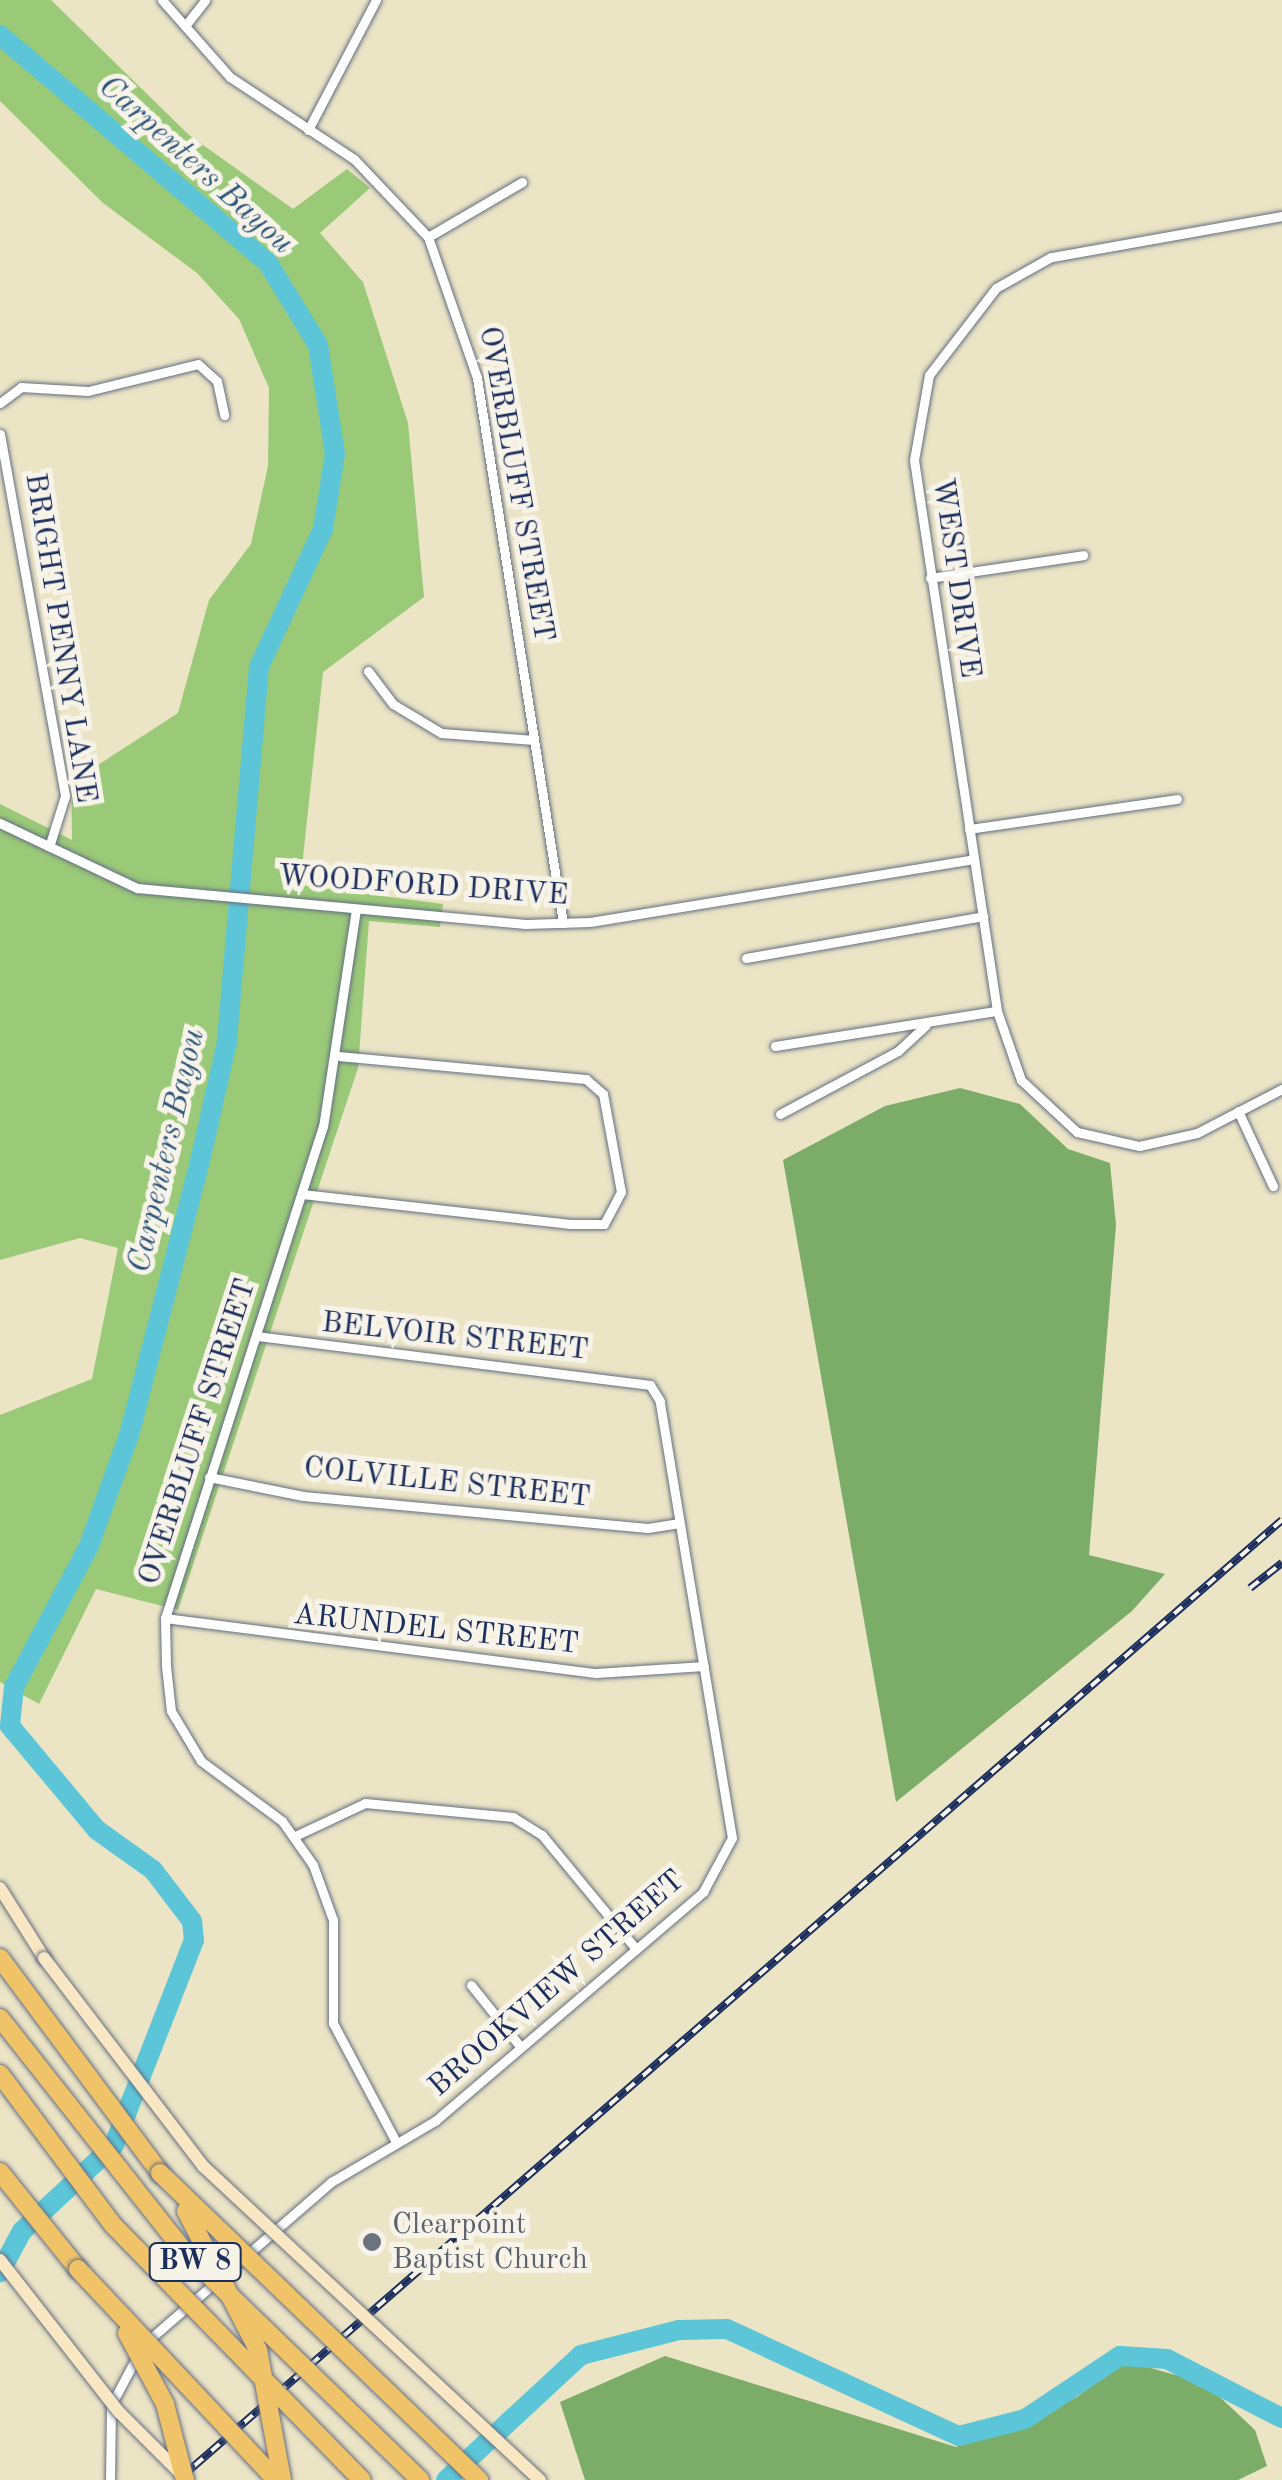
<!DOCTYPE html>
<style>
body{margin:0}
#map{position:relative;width:1282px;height:2480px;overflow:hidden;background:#ebe4c5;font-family:"Old Standard TT",serif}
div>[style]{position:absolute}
.green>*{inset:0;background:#9ac978}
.forest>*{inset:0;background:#7bad68}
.river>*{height:20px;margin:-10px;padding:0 10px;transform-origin:10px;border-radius:10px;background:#5cc6d8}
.roads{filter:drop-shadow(0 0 2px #646e82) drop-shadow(0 0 2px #646e82)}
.street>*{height:9px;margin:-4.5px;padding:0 4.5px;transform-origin:4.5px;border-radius:4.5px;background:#fff}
.secondary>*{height:12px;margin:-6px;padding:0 6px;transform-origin:6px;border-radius:6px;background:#f9e7c3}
.highway>*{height:18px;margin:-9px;padding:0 9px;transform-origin:9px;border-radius:9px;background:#f1c369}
.rail>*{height:8px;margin-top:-4px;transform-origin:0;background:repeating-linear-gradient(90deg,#f7f3e8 0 11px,#1b2f5e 0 22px);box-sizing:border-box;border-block:2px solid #1b2f5e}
.bridges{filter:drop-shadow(0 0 2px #646e82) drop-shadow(0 0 2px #646e82)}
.secondary-bridge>*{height:12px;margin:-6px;padding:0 6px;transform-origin:6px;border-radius:6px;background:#f9e7c3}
.highway-bridge>*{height:18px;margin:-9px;padding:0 9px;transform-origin:9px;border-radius:9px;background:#f1c369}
.dots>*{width:28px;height:28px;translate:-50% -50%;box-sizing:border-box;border:5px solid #f7f3e8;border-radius:50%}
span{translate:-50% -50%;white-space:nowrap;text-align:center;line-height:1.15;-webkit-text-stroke:10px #f7f3e8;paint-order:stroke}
.shield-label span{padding:2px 8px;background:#f7f3e8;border:2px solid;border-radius:8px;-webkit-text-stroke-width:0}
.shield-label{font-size:28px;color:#1b2f5e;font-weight:700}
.street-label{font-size:30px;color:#1b2f5e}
.worship-label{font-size:30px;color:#5b616d}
.left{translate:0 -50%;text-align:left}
.water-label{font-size:32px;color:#2b557c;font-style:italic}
</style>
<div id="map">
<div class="green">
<div style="clip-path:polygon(0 0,51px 0,189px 135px,293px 209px,347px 169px,370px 188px,320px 233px,363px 282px,408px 423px,424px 597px,323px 672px,300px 885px,443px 904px,440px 927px,369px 921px,358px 1068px,178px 1610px,96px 1589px,39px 1704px,0 1682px,0 1415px,92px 1379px,118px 1248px,80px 1238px,0 1260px,0 804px,72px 840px,71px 758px,98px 765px,178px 713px,209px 600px,251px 544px,268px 466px,269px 388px,239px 319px,197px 273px,103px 203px,0 101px)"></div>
</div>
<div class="forest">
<div style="clip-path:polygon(960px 1088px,1020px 1104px,1068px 1149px,1110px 1163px,1116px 1225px,1089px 1555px,1165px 1574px,1132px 1611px,896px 1802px,783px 1160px,885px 1106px)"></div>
<div style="clip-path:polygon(665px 2356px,956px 2447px,1077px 2397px,1125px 2361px,1205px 2383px,1255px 2430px,1267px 2466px,1238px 2480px,585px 2480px,560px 2402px)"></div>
</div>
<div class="river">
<div style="left:0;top:35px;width:352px;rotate:40.4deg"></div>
<div style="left:268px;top:263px;width:96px;rotate:58.6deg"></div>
<div style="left:318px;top:345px;width:110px;rotate:81.1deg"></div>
<div style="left:335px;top:454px;width:76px;rotate:99.1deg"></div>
<div style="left:323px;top:529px;width:152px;rotate:114.9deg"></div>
<div style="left:259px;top:667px;width:376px;rotate:94.9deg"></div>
<div style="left:227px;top:1042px;width:122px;rotate:102.8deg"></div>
<div style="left:200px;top:1161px;width:280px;rotate:104.5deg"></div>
<div style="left:130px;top:1432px;width:121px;rotate:109.8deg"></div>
<div style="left:89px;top:1546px;width:160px;rotate:118deg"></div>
<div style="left:14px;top:1687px;width:39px;rotate:96deg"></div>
<div style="left:10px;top:1726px;width:136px;rotate:50.1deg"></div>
<div style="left:97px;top:1830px;width:69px;rotate:35.5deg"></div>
<div style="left:153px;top:1870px;width:64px;rotate:52.6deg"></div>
<div style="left:192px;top:1921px;width:19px;rotate:84deg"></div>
<div style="left:194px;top:1940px;width:220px;rotate:111.3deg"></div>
<div style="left:114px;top:2145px;width:126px;rotate:136.9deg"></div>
<div style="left:22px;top:2231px;width:47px;rotate:118.2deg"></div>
<div style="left:446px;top:2480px;width:184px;rotate:-42.8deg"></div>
<div style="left:581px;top:2355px;width:101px;rotate:-14.3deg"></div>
<div style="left:679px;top:2330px;width:48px;rotate:-1.2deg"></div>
<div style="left:727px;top:2329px;width:255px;rotate:24.8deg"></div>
<div style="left:959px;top:2436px;width:68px;rotate:-14.4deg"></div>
<div style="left:1025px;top:2419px;width:114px;rotate:-33.6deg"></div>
<div style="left:1120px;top:2356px;width:47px;rotate:3.7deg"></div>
<div style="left:1167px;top:2359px;width:129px;rotate:27.2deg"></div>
</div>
<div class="roads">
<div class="street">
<div style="left:162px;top:0;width:103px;rotate:48.6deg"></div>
<div style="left:230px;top:77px;width:149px;rotate:33.5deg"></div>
<div style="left:354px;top:159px;width:108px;rotate:46.5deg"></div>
<div style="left:428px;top:237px;width:149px;rotate:70.8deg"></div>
<div style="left:477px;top:378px;width:552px;rotate:81.03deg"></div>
<div style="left:185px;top:26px;width:33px;rotate:-52deg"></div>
<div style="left:308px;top:130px;width:147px;rotate:-62.4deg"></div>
<div style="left:1282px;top:216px;width:235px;rotate:169.9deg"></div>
<div style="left:1051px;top:257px;width:63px;rotate:150.6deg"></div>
<div style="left:996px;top:288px;width:110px;rotate:127.6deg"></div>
<div style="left:929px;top:375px;width:86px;rotate:100deg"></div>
<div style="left:914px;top:460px;width:557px;rotate:81.43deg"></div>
<div style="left:997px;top:1011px;width:73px;rotate:70.8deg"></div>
<div style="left:1021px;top:1080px;width:76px;rotate:42.9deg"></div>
<div style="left:1077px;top:1132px;width:64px;rotate:12.7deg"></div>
<div style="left:1139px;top:1146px;width:59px;rotate:-12.6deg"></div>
<div style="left:1197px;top:1133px;width:96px;rotate:-27.4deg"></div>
<div style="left:428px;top:237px;width:109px;rotate:-30.3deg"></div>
<div style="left:0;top:403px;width:26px;rotate:-37deg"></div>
<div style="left:21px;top:387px;width:67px;rotate:3.4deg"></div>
<div style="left:88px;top:391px;width:113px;rotate:-13.8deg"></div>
<div style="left:198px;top:364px;width:25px;rotate:42deg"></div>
<div style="left:217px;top:381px;width:35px;rotate:78deg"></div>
<div style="left:0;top:434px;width:368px;rotate:79.8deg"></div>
<div style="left:65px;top:796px;width:53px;rotate:107.4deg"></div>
<div style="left:930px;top:578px;width:155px;rotate:-8.5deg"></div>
<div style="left:368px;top:671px;width:41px;rotate:52.9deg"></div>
<div style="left:393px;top:704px;width:56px;rotate:31.1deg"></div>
<div style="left:441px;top:733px;width:93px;rotate:4.3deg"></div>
<div style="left:0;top:823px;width:152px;rotate:25.4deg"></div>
<div style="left:137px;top:888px;width:390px;rotate:5.3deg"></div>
<div style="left:525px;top:924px;width:65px;rotate:-1.8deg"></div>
<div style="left:590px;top:922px;width:389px;rotate:-9.3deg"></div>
<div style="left:969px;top:829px;width:210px;rotate:-8.2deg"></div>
<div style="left:356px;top:909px;width:219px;rotate:98.6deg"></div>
<div style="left:323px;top:1126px;width:517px;rotate:107.8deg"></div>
<div style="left:165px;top:1618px;width:48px;rotate:88.8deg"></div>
<div style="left:166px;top:1666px;width:45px;rotate:83.7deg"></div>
<div style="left:171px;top:1711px;width:58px;rotate:59deg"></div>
<div style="left:201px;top:1761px;width:101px;rotate:36.5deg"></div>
<div style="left:282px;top:1821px;width:54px;rotate:54.8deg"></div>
<div style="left:313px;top:1865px;width:59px;rotate:70deg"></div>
<div style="left:333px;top:1920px;width:103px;rotate:90deg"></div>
<div style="left:333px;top:2023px;width:132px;rotate:62.1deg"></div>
<div style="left:746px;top:958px;width:241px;rotate:-10deg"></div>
<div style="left:775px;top:1046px;width:225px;rotate:-9deg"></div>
<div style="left:1238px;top:1111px;width:83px;rotate:65deg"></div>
<div style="left:780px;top:1114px;width:134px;rotate:-28.1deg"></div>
<div style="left:898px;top:1051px;width:38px;rotate:-43deg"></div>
<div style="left:302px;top:1194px;width:270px;rotate:6.4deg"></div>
<div style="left:570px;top:1224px;width:34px"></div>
<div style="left:604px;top:1224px;width:36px;rotate:-62deg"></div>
<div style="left:621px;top:1192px;width:100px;rotate:-100.4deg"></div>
<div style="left:603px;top:1094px;width:23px;rotate:-139deg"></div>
<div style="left:586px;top:1079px;width:247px;rotate:-174.7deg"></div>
<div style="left:209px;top:1477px;width:96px;rotate:11.4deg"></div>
<div style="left:303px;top:1496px;width:346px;rotate:5.3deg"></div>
<div style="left:648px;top:1528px;width:32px;rotate:-9deg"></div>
<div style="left:165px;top:1618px;width:434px;rotate:7.3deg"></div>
<div style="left:596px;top:1673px;width:108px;rotate:-3.7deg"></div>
<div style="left:295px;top:1836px;width:77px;rotate:-25.2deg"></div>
<div style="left:365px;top:1803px;width:149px;rotate:5.4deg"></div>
<div style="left:513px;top:1817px;width:34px;rotate:32deg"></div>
<div style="left:542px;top:1835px;width:148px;rotate:50.5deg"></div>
<div style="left:471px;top:1985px;width:77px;rotate:51.3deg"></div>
<div style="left:110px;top:2480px;width:75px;rotate:-89.2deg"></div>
<div style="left:111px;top:2405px;width:68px;rotate:-61.9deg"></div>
<div style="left:143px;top:2345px;width:249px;rotate:-40.9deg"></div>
<div style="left:331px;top:2182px;width:121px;rotate:-30.4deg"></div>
<div style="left:435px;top:2121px;width:353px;rotate:-40.5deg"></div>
<div style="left:703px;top:1892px;width:61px;rotate:-61.8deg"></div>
<div style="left:732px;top:1838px;width:443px;rotate:-99.4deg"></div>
<div style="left:660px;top:1401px;width:19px;rotate:-122deg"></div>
<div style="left:650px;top:1385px;width:397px;rotate:-172.9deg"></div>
</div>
<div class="secondary">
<div style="left:0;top:1888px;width:83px;rotate:57.8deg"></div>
</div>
<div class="highway">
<div style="left:0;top:1958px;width:268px;rotate:53.3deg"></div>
<div style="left:0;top:2172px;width:124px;rotate:51.2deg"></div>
</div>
</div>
<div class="rail">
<div style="left:1250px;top:1588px;width:41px;rotate:-38deg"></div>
<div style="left:178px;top:2480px;width:1463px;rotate:-41.01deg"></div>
</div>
<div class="bridges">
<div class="secondary-bridge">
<div style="left:44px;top:1958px;width:262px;rotate:52.6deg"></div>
<div style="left:203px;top:2166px;width:461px;rotate:43deg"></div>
<div style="left:0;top:2260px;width:192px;rotate:52deg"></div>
<div style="left:118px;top:2411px;width:91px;rotate:45deg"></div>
</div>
<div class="highway-bridge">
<div style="left:0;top:2018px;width:297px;rotate:51.7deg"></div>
<div style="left:184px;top:2251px;width:329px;rotate:44.1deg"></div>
<div style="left:0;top:2074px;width:189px;rotate:53.2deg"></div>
<div style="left:113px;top:2225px;width:356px;rotate:45.7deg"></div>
<div style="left:160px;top:2173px;width:443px;rotate:43.9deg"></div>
<div style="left:186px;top:2211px;width:157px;rotate:62.6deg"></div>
<div style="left:258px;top:2350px;width:132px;rotate:79.5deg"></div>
<div style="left:78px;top:2269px;width:289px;rotate:46.8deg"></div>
<div style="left:127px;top:2333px;width:81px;rotate:61.8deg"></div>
<div style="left:165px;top:2404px;width:79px;rotate:75.3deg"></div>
</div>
</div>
<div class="dots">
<div style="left:372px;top:2242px;background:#6b7280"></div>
</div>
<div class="shield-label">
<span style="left:195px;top:2262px">BW 8</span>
</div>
<div class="street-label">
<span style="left:516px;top:484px;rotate:80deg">OVERBLUFF STREET</span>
<span style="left:956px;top:578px;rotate:82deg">WEST DRIVE</span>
<span style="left:60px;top:638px;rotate:81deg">BRIGHT PENNY LANE</span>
<span style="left:423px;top:886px;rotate:4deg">WOODFORD DRIVE</span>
<span style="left:455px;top:1337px;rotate:6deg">BELVOIR STREET</span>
<span style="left:198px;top:1432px;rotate:-72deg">OVERBLUFF STREET</span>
<span style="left:447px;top:1483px;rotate:6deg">COLVILLE STREET</span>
<span style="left:436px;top:1630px;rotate:6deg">ARUNDEL STREET</span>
<span style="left:557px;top:1984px;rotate:-41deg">BROOKVIEW STREET</span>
</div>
<div class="worship-label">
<span class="left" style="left:392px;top:2242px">Clearpoint<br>Baptist Church</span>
</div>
<div class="water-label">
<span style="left:195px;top:166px;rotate:42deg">Carpenters Bayou</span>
<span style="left:168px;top:1151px;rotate:-77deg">Carpenters Bayou</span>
</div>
</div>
